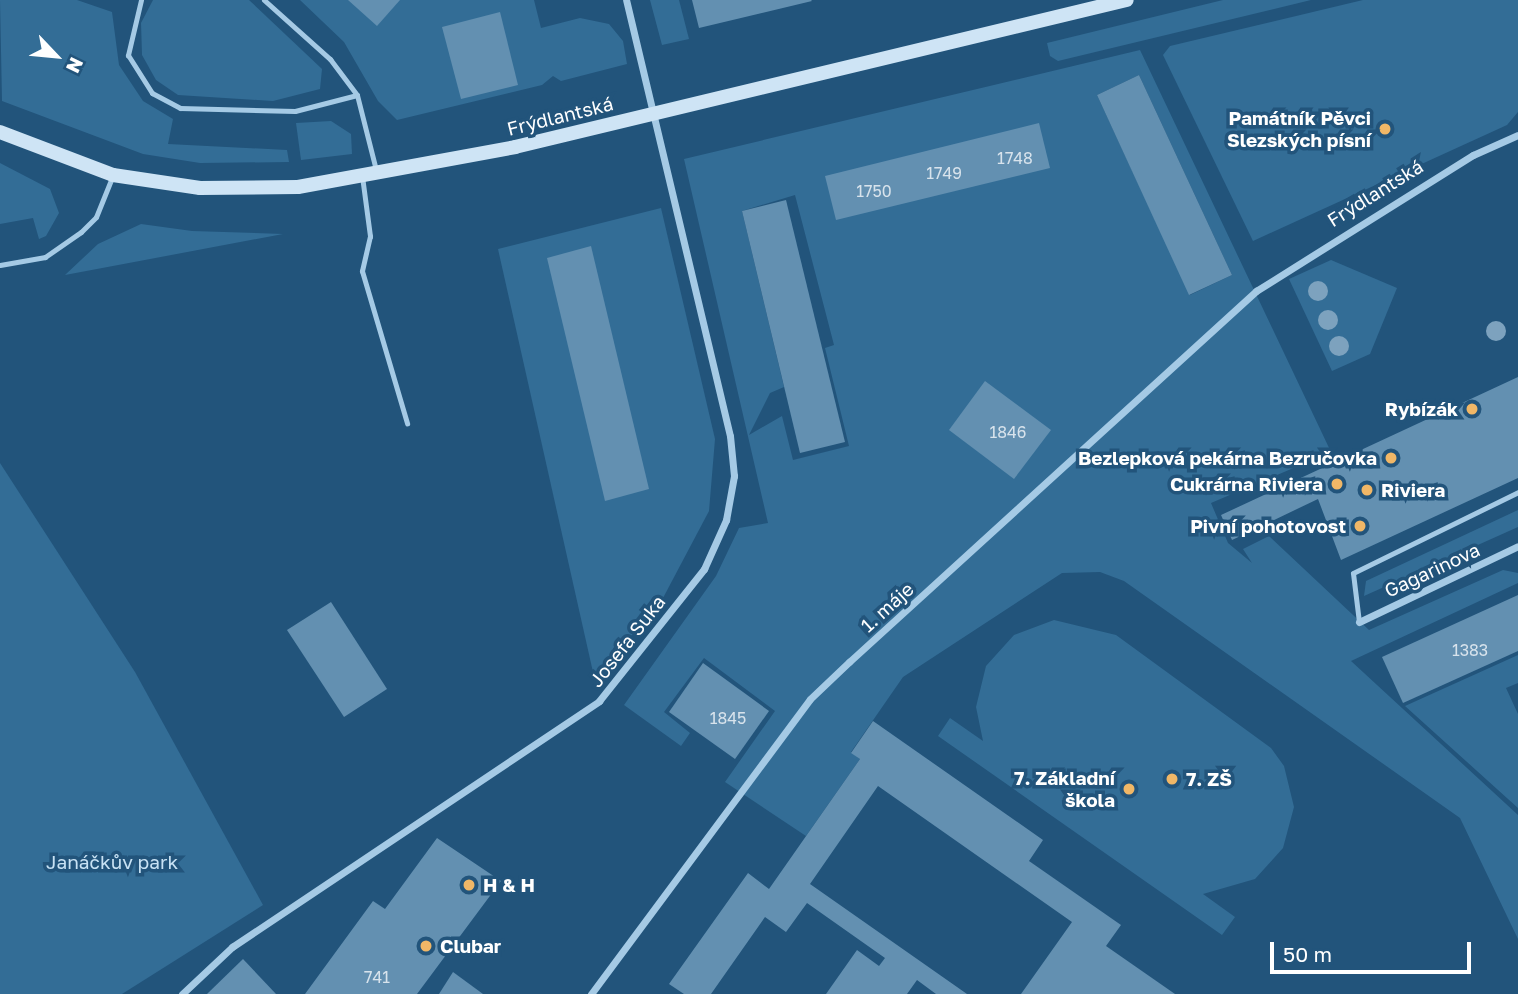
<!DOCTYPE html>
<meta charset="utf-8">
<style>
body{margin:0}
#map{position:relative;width:1518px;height:994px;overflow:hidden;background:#22547b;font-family:"Golos Text",sans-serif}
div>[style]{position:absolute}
.green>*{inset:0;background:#336d96}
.building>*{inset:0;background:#6390b1}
.lane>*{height:5px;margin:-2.5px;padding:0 2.5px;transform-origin:2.5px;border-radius:2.5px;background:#a5cae5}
.street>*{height:7px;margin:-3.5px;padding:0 3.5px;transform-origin:3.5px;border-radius:3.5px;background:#a5cae5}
.secondary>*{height:14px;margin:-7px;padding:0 7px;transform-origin:7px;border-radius:7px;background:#cee4f5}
.trees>*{width:20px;height:20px;margin:-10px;border-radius:50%;background:#7da2be}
.dots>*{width:19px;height:19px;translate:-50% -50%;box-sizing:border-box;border:4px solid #22547b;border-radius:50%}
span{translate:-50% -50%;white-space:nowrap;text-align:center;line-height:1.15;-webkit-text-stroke:7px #22547b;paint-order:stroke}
.number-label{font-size:16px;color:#d8e3ec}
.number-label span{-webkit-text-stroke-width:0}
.street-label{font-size:19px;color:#fff}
.poi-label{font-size:19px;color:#fff;font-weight:700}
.right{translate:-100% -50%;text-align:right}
.left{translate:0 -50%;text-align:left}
.park-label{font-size:19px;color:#c8e2f4}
.north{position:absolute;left:21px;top:21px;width:70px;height:70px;-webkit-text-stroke:5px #22547b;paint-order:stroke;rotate:116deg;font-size:19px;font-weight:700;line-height:28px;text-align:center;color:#fff}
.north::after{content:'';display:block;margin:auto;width:24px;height:32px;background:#fff;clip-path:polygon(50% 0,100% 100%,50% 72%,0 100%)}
.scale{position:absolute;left:1270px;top:942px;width:201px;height:32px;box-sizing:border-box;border:4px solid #fff;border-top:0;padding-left:9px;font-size:21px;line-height:24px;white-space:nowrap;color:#fff;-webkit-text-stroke:5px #22547b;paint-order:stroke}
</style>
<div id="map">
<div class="green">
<div style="clip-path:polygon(0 0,77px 0,112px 12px,119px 65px,143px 101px,173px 119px,168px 144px,287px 150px,289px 162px,200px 163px,143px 154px,2px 101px)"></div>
<div style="clip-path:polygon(153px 0,249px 0,322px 69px,320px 89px,273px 101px,178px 95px,156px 80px,142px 55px,141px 23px)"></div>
<div style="clip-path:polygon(300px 0,534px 0,541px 28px,580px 18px,609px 24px,623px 41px,627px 64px,561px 81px,553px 76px,542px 85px,397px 120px,378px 101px,344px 42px)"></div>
<div style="clip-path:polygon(650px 0,679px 0,689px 39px,662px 45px)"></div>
<div style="clip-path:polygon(1223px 0,1311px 0,1058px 61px,1050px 56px,1047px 43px)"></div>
<div style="clip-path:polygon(1363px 0,1518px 0,1518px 112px,1507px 125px,1253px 241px,1163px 55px,1170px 46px)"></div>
<div style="clip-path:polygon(evenodd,1140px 50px,1331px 452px,1211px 503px,1228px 543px,1252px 563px,1243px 549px,1269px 536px,1369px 630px,1503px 570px,1518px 573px,1518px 583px,1351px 661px,1518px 815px,1518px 939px,1460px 818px,1124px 581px,1100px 572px,1062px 573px,903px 677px,851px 752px,860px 759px,806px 836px,725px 782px,775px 711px,704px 658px,664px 712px,690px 733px,681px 746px,624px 705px,716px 576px,739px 528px,768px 523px,684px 159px,1140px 50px,1139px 75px,1232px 275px,1190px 295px,1097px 95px,1139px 75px,1140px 50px,795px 195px,834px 345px,825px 348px,849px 446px,793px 460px,782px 416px,749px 435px,770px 393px,784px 387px,742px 211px,795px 195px)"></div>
<div style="clip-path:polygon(331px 121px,351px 134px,352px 154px,301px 160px,296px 123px)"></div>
<div style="clip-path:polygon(0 163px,50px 189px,59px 213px,46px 236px,39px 239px,33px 218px,0 224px)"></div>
<div style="clip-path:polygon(661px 208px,715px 439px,709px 511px,663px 598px,595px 681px,498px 249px)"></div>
<div style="clip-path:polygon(141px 224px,192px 231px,283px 234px,65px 275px,98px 244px)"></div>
<div style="clip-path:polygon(1331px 260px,1397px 288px,1370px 354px,1332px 371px,1289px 279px)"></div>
<div style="clip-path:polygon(0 463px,135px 672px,263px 905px,122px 994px,0 994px)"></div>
<div style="clip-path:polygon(1518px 510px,1518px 527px,1364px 596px,1366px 581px)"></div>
<div style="clip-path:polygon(1054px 620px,1116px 635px,1271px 748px,1284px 766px,1294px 807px,1283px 848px,1255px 879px,1203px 894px,1235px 917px,1222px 935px,938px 736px,950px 718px,983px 741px,976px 707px,986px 666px,1014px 635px)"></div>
<div style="clip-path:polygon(1518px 655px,1518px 683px,1506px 688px,1518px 714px,1518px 808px,1405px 706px)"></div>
</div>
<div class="building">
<div style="clip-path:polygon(348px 0,400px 0,377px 26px)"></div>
<div style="clip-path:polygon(692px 0,811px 0,812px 1px,699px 28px)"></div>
<div style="clip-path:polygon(500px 12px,518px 85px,461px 99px,442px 27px)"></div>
<div style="clip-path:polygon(1139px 75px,1232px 275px,1189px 295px,1097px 95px)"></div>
<div style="clip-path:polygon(1039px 123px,1050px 168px,836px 220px,825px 176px)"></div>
<div style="clip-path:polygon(786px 200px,845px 442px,800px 453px,742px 211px)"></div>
<div style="clip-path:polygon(591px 246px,649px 489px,605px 501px,547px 258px)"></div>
<div style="clip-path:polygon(1518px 377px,1518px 478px,1341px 560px,1318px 499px,1232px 540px,1221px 515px)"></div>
<div style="clip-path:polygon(985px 381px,1051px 430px,1014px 479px,949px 430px)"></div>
<div style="clip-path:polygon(1518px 595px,1518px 651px,1403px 703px,1382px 657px)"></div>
<div style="clip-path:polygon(331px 602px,387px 689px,344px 717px,287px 630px)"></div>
<div style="clip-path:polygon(703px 663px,769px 711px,735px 759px,669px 712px)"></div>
<div style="clip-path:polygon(873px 721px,1043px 840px,1029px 861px,1121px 925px,1106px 946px,1175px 994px,1021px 994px,1072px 922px,878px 786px,810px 884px,967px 994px,936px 994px,917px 980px,907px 994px,826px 994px,857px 950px,879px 966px,885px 958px,807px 903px,786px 932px,765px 917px,711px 994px,684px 994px,669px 984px,748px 873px,769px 889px,860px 759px,851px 753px)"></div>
<div style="clip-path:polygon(437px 838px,501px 881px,417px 994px,305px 994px,373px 901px,385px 909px)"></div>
<div style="clip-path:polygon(243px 959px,276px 994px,207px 994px)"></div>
<div style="clip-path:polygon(453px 972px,483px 994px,439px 994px)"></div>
</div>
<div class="lane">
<div style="left:141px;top:0;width:57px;rotate:103.3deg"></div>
<div style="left:128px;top:55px;width:45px;rotate:57.7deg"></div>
<div style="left:152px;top:93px;width:32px;rotate:28deg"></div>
<div style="left:180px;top:108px;width:115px;rotate:1.5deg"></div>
<div style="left:295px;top:111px;width:64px;rotate:-14.5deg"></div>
<div style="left:264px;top:0;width:89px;rotate:41.8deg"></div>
<div style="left:330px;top:59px;width:45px;rotate:53.1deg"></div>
<div style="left:357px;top:95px;width:77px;rotate:75.8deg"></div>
<div style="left:362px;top:176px;width:61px;rotate:82.4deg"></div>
<div style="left:370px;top:236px;width:36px;rotate:103deg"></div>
<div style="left:362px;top:271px;width:159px;rotate:73.5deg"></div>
<div style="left:0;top:265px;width:46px;rotate:-10.1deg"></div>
<div style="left:45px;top:257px;width:44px;rotate:-34.8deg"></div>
<div style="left:81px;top:232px;width:21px;rotate:-45deg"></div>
<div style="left:96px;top:217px;width:45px;rotate:-68deg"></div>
<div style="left:1359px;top:622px;width:49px;rotate:-97deg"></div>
<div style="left:1353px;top:573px;width:184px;rotate:-26.1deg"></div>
</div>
<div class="street">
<div style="left:1359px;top:622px;width:176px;rotate:-25.5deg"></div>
<div style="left:182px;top:994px;width:69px;rotate:-43.2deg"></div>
<div style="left:232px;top:947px;width:442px;rotate:-33.8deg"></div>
<div style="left:599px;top:701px;width:169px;rotate:-51.5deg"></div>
<div style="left:704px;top:569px;width:54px;rotate:-65.8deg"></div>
<div style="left:726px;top:520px;width:45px;rotate:-79.7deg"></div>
<div style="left:734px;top:476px;width:40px;rotate:-95.7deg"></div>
<div style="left:730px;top:436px;width:448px;rotate:-103.4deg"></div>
<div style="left:591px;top:994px;width:367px;rotate:-53.4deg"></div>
<div style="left:810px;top:699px;width:54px;rotate:-43.5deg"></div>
<div style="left:849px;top:662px;width:551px;rotate:-42.35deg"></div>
<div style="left:1256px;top:291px;width:256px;rotate:-32.1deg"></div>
<div style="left:1473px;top:155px;width:49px;rotate:-24deg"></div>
</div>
<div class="secondary">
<div style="left:0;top:132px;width:121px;rotate:20.8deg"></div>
<div style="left:113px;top:175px;width:88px;rotate:8.5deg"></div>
<div style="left:200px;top:188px;width:98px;rotate:-0.6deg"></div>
<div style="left:298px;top:187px;width:221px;rotate:-10.4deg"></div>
<div style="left:515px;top:147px;width:629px;rotate:-13.51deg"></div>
</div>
<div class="trees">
<div style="left:1318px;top:291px"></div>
<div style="left:1328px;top:320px"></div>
<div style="left:1496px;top:331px"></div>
<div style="left:1339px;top:346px"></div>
</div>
<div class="dots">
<div style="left:1385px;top:129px;background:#f0b767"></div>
<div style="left:1472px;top:409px;background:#f0b767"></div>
<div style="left:1391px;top:458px;background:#f0b767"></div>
<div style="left:1337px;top:484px;background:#f0b767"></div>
<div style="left:1367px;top:490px;background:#f0b767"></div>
<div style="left:1360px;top:526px;background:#f0b767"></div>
<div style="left:1172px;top:779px;background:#f0b767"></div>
<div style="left:1129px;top:789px;background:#f0b767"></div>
<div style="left:469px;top:885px;background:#f0b767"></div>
<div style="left:426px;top:946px;background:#f0b767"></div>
</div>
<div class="number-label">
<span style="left:1015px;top:158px">1748</span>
<span style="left:944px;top:173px">1749</span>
<span style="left:874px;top:191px">1750</span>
<span style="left:1008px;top:432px">1846</span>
<span style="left:1470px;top:650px">1383</span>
<span style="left:728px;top:718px">1845</span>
<span style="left:377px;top:977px">741</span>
</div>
<div class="street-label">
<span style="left:560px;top:116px;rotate:-14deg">Frýdlantská</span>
<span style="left:1375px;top:193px;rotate:-32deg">Frýdlantská</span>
<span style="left:1432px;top:570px;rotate:-25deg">Gagarinova</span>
<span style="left:887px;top:607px;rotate:-42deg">1. máje</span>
<span style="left:627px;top:641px;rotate:-52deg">Josefa Suka</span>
</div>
<div class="poi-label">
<span class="right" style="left:1371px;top:129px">Památník Pěvci<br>Slezských písní</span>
<span class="right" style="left:1458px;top:409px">Rybízák</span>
<span class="right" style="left:1377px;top:458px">Bezlepková pekárna Bezručovka</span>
<span class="right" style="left:1323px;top:484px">Cukrárna Riviera</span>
<span class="left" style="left:1381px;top:490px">Riviera</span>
<span class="right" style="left:1346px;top:526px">Pivní pohotovost</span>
<span class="right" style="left:1115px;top:789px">7. Základní<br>škola</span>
<span class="left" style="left:1186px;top:779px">7. ZŠ</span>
<span class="left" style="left:483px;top:885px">H &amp; H</span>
<span class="left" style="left:440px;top:946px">Clubar</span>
</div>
<div class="park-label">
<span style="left:112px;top:862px">Janáčkův park</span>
</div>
<div class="north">N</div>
<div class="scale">50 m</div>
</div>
